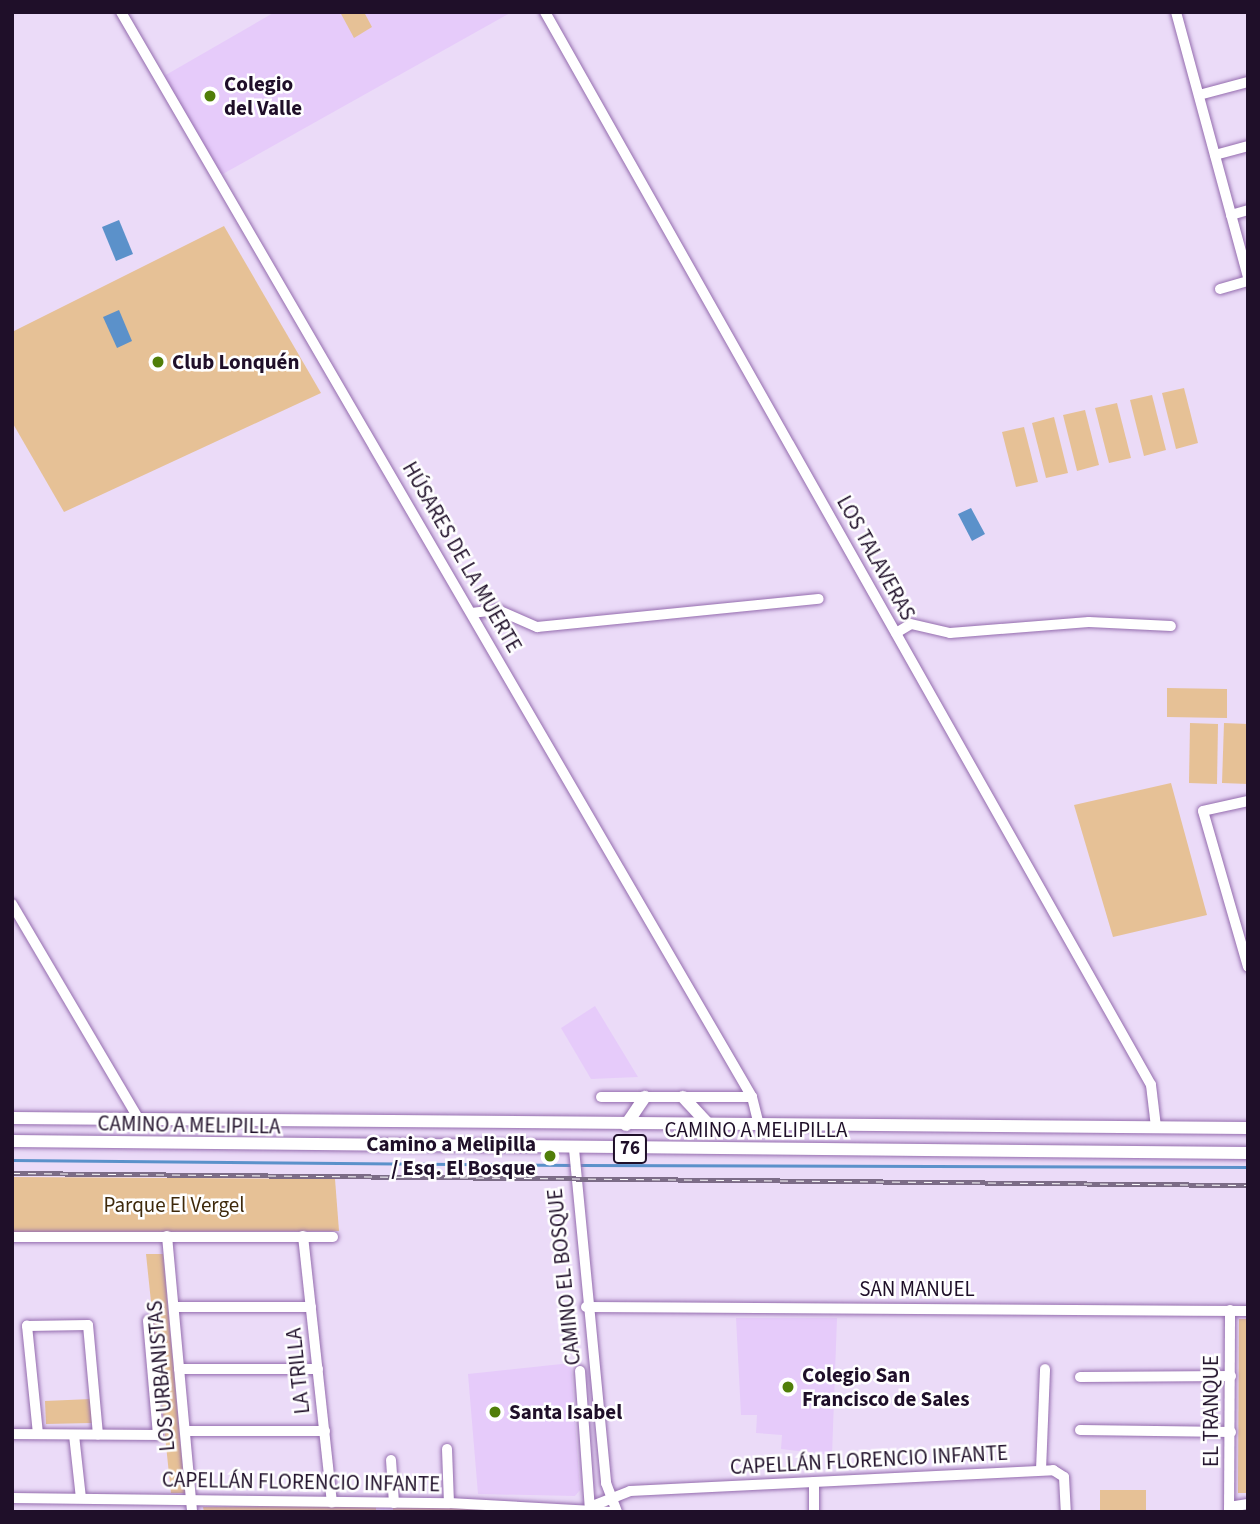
<!DOCTYPE html>
<meta charset="utf-8">
<style>
body{margin:0}
#map{position:relative;width:1260px;height:1524px;overflow:hidden;background:#ebdbf8;font-family:"Source Sans 3",sans-serif}
div>[style]{position:absolute}
.built>*{inset:0;background:#e6cbfa}
.green>*{inset:0;background:#e6c196}
.water>*{inset:0;background:#5b91ca}
.stream>*{height:2.5px;margin:-1.25px;padding:0 1.25px;transform-origin:1.25px;border-radius:1.25px;background:#5b91ca}
.roads{filter:drop-shadow(0 0 2px #946cae) drop-shadow(0 0 2px #946cae)}
.minor>*{height:10px;margin:-5px;padding:0 5px;transform-origin:5px;border-radius:5px;background:#fff}
.major>*{height:12px;margin:-6px;padding:0 6px;transform-origin:6px;border-radius:6px;background:#fff}
.rail>*{height:5px;margin-top:-2.5px;transform-origin:0;background:repeating-linear-gradient(90deg,#fff 0 8px,#7c6c87 0 16px);box-sizing:border-box;border-block:2px solid #7c6c87}
.dots>*{width:19px;height:19px;translate:-50% -50%;box-sizing:border-box;border:4px solid #fff;border-radius:50%}
span{translate:-50% -50%;white-space:nowrap;text-align:center;line-height:1.15;-webkit-text-stroke:5px #fff;paint-order:stroke}
.shield-label span{padding:2px 5px;background:#fff;border:2px solid;border-radius:5px;-webkit-text-stroke-width:0}
.shield-label{font-size:19px;color:#1f0f29;font-weight:700}
.poi-label{font-size:21px;color:#1f0f29;font-weight:700}
.left{translate:0 -50%;text-align:left}
.right{translate:-100% -50%;text-align:right}
.street-label{font-size:21px;color:#1f0f29}
.park-label{font-size:21px;color:#3e290b}
.frame{position:absolute;inset:0;border:14px solid #1f0f29;pointer-events:none}
</style>
<div id="map">
<div class="built">
<div style="clip-path:polygon(275px 12px,512px 12px,221px 175px,164px 76px)"></div>
<div style="clip-path:polygon(595px 1006px,638px 1077px,591px 1079px,561px 1028px)"></div>
<div style="clip-path:polygon(736px 1318px,837px 1318px,832px 1455px,781px 1449px,782px 1435px,756px 1433px,757px 1415px,741px 1415px)"></div>
<div style="clip-path:polygon(571px 1363px,580px 1490px,575px 1496px,478px 1494px,468px 1374px)"></div>
</div>
<div class="green">
<div style="clip-path:polygon(340px 12px,364px 12px,372px 27px,354px 38px)"></div>
<div style="clip-path:polygon(224px 226px,321px 393px,64px 512px,12px 422px,12px 332px)"></div>
<div style="clip-path:polygon(1184px 388px,1198px 443px,1176px 449px,1162px 393px)"></div>
<div style="clip-path:polygon(1152px 395px,1166px 450px,1144px 456px,1130px 400px)"></div>
<div style="clip-path:polygon(1117px 403px,1131px 458px,1109px 463px,1095px 408px)"></div>
<div style="clip-path:polygon(1085px 410px,1099px 465px,1077px 471px,1063px 415px)"></div>
<div style="clip-path:polygon(1054px 417px,1068px 473px,1046px 478px,1032px 423px)"></div>
<div style="clip-path:polygon(1024px 427px,1038px 482px,1016px 487px,1002px 432px)"></div>
<div style="clip-path:polygon(1167px 688px,1227px 689px,1227px 718px,1167px 717px)"></div>
<div style="clip-path:polygon(1190px 723px,1218px 724px,1217px 784px,1189px 783px)"></div>
<div style="clip-path:polygon(1224px 723px,1248px 724px,1248px 784px,1222px 783px)"></div>
<div style="clip-path:polygon(1171px 783px,1207px 915px,1113px 937px,1074px 805px)"></div>
<div style="clip-path:polygon(12px 1177px,335px 1179px,339px 1231px,12px 1232px)"></div>
<div style="clip-path:polygon(146px 1254px,163px 1254px,185px 1493px,171px 1493px)"></div>
<div style="clip-path:polygon(1239px 1319px,1248px 1319px,1247px 1493px,1238px 1493px)"></div>
<div style="clip-path:polygon(91px 1399px,92px 1423px,46px 1424px,45px 1401px)"></div>
<div style="clip-path:polygon(1100px 1490px,1146px 1490px,1146px 1512px,1100px 1512px)"></div>
<div style="clip-path:polygon(376px 1505px,376px 1512px,204px 1512px,203px 1507px)"></div>
<div style="clip-path:polygon(393px 1506px,536px 1508px,536px 1512px,393px 1512px)"></div>
</div>
<div class="water">
<div style="clip-path:polygon(119px 220px,133px 254px,116px 261px,102px 227px)"></div>
<div style="clip-path:polygon(119px 310px,132px 341px,117px 348px,103px 317px)"></div>
<div style="clip-path:polygon(971px 508px,985px 534px,972px 541px,958px 514px)"></div>
</div>
<div class="stream">
<div style="left:12px;top:1160px;width:560px;rotate:0.51deg"></div>
<div style="left:579px;top:1165px;width:669px;rotate:0.17deg"></div>
</div>
<div class="roads">
<div class="minor">
<div style="left:121px;top:12px;width:1255px;rotate:59.82deg"></div>
<div style="left:752px;top:1097px;width:30px;rotate:76deg"></div>
<div style="left:545px;top:12px;width:1232px;rotate:60.54deg"></div>
<div style="left:1151px;top:1085px;width:42px;rotate:83.2deg"></div>
<div style="left:1176px;top:12px;width:275px;rotate:74.8deg"></div>
<div style="left:1199px;top:95px;width:51px;rotate:-14.9deg"></div>
<div style="left:1215px;top:155px;width:34px;rotate:-15deg"></div>
<div style="left:1231px;top:215px;width:18px;rotate:-16deg"></div>
<div style="left:1220px;top:289px;width:29px;rotate:-16deg"></div>
<div style="left:472px;top:613px;width:26px;rotate:-7deg"></div>
<div style="left:498px;top:610px;width:43px;rotate:23.6deg"></div>
<div style="left:537px;top:627px;width:283px;rotate:-5.7deg"></div>
<div style="left:896px;top:633px;width:17px;rotate:-31deg"></div>
<div style="left:911px;top:624px;width:40px;rotate:13deg"></div>
<div style="left:950px;top:633px;width:139px;rotate:-4.5deg"></div>
<div style="left:1089px;top:622px;width:82px;rotate:2.8deg"></div>
<div style="left:1248px;top:801px;width:46px;rotate:167.5deg"></div>
<div style="left:1203px;top:811px;width:162px;rotate:73.9deg"></div>
<div style="left:12px;top:904px;width:251px;rotate:59.5deg"></div>
<div style="left:601px;top:1097px;width:151px"></div>
<div style="left:574px;top:1149px;width:336px;rotate:84.5deg"></div>
<div style="left:606px;top:1483px;width:31px;rotate:69deg"></div>
<div style="left:167px;top:1236px;width:277px;rotate:84.8deg"></div>
<div style="left:303px;top:1236px;width:268px;rotate:83.8deg"></div>
<div style="left:12px;top:1237px;width:321px"></div>
<div style="left:174px;top:1307px;width:137px"></div>
<div style="left:586px;top:1307px;width:662px;rotate:0.35deg"></div>
<div style="left:179px;top:1369px;width:139px"></div>
<div style="left:580px;top:1371px;width:141px;rotate:85.9deg"></div>
<div style="left:1080px;top:1377px;width:151px;rotate:-0.4deg"></div>
<div style="left:1080px;top:1430px;width:151px;rotate:0.8deg"></div>
<div style="left:185px;top:1431px;width:140px"></div>
<div style="left:12px;top:1434px;width:146px;rotate:0.4deg"></div>
<div style="left:158px;top:1435px;width:115px;rotate:-95deg"></div>
<div style="left:38px;top:1434px;width:109px;rotate:-95.8deg"></div>
<div style="left:27px;top:1326px;width:61px;rotate:-0.9deg"></div>
<div style="left:88px;top:1325px;width:110px;rotate:84.8deg"></div>
<div style="left:74px;top:1435px;width:63px;rotate:83.7deg"></div>
<div style="left:447px;top:1449px;width:54px;rotate:87.9deg"></div>
<div style="left:391px;top:1460px;width:43px;rotate:86deg"></div>
<div style="left:1041px;top:1470px;width:101px;rotate:-87.7deg"></div>
<div style="left:814px;top:1482px;width:30px;rotate:90deg"></div>
<div style="left:12px;top:1498px;width:437px;rotate:0.7deg"></div>
<div style="left:449px;top:1503px;width:163px;rotate:3.2deg"></div>
<div style="left:590px;top:1507px;width:43px;rotate:-21.8deg"></div>
<div style="left:630px;top:1491px;width:424px;rotate:-2.8deg"></div>
<div style="left:1053px;top:1470px;width:13px;rotate:32deg"></div>
<div style="left:1064px;top:1477px;width:35px;rotate:87deg"></div>
<div style="left:1229px;top:1507px;width:19px;rotate:-9deg"></div>
<div style="left:1229px;top:1512px;width:202px;rotate:-89.7deg"></div>
</div>
<div class="major">
<div style="left:683px;top:1097px;width:40px;rotate:47deg"></div>
<div style="left:12px;top:1118px;width:1236px;rotate:0.46deg"></div>
<div style="left:626px;top:1125px;width:34px;rotate:-56deg"></div>
<div style="left:12px;top:1141px;width:1236px;rotate:0.56deg"></div>
</div>
</div>
<div class="rail">
<div style="left:12px;top:1173px;width:1236px;rotate:0.56deg"></div>
</div>
<div class="dots">
<div style="left:210px;top:96px;background:#507e09"></div>
<div style="left:158px;top:362px;background:#507e09"></div>
<div style="left:550px;top:1156px;background:#507e09"></div>
<div style="left:788px;top:1387px;background:#507e09"></div>
<div style="left:495px;top:1412px;background:#507e09"></div>
</div>
<div class="shield-label">
<span style="left:630px;top:1149px">76</span>
</div>
<div class="poi-label">
<span class="left" style="left:224px;top:96px">Colegio<br>del Valle</span>
<span class="left" style="left:172px;top:362px">Club Lonquén</span>
<span class="right" style="left:536px;top:1156px">Camino a Melipilla<br>/ Esq. El Bosque</span>
<span class="left" style="left:802px;top:1387px">Colegio San<br>Francisco de Sales</span>
<span class="left" style="left:509px;top:1412px">Santa Isabel</span>
</div>
<div class="street-label">
<span style="left:462px;top:557px;rotate:60deg">HÚSARES DE LA MUERTE</span>
<span style="left:876px;top:558px;rotate:61deg">LOS TALAVERAS</span>
<span style="left:189px;top:1125px;rotate:1deg">CAMINO A MELIPILLA</span>
<span style="left:756px;top:1130px">CAMINO A MELIPILLA</span>
<span style="left:564px;top:1277px;rotate:-96deg">CAMINO EL BOSQUE</span>
<span style="left:917px;top:1289px">SAN MANUEL</span>
<span style="left:298px;top:1371px;rotate:-96deg">LA TRILLA</span>
<span style="left:161px;top:1376px;rotate:-95deg">LOS URBANISTAS</span>
<span style="left:1211px;top:1411px;rotate:-90deg">EL TRANQUE</span>
<span style="left:869px;top:1460px;rotate:-3deg">CAPELLÁN FLORENCIO INFANTE</span>
<span style="left:301px;top:1482px;rotate:1deg">CAPELLÁN FLORENCIO INFANTE</span>
</div>
<div class="park-label">
<span style="left:174px;top:1205px">Parque El Vergel</span>
</div>
<div class="frame"></div>
</div>
